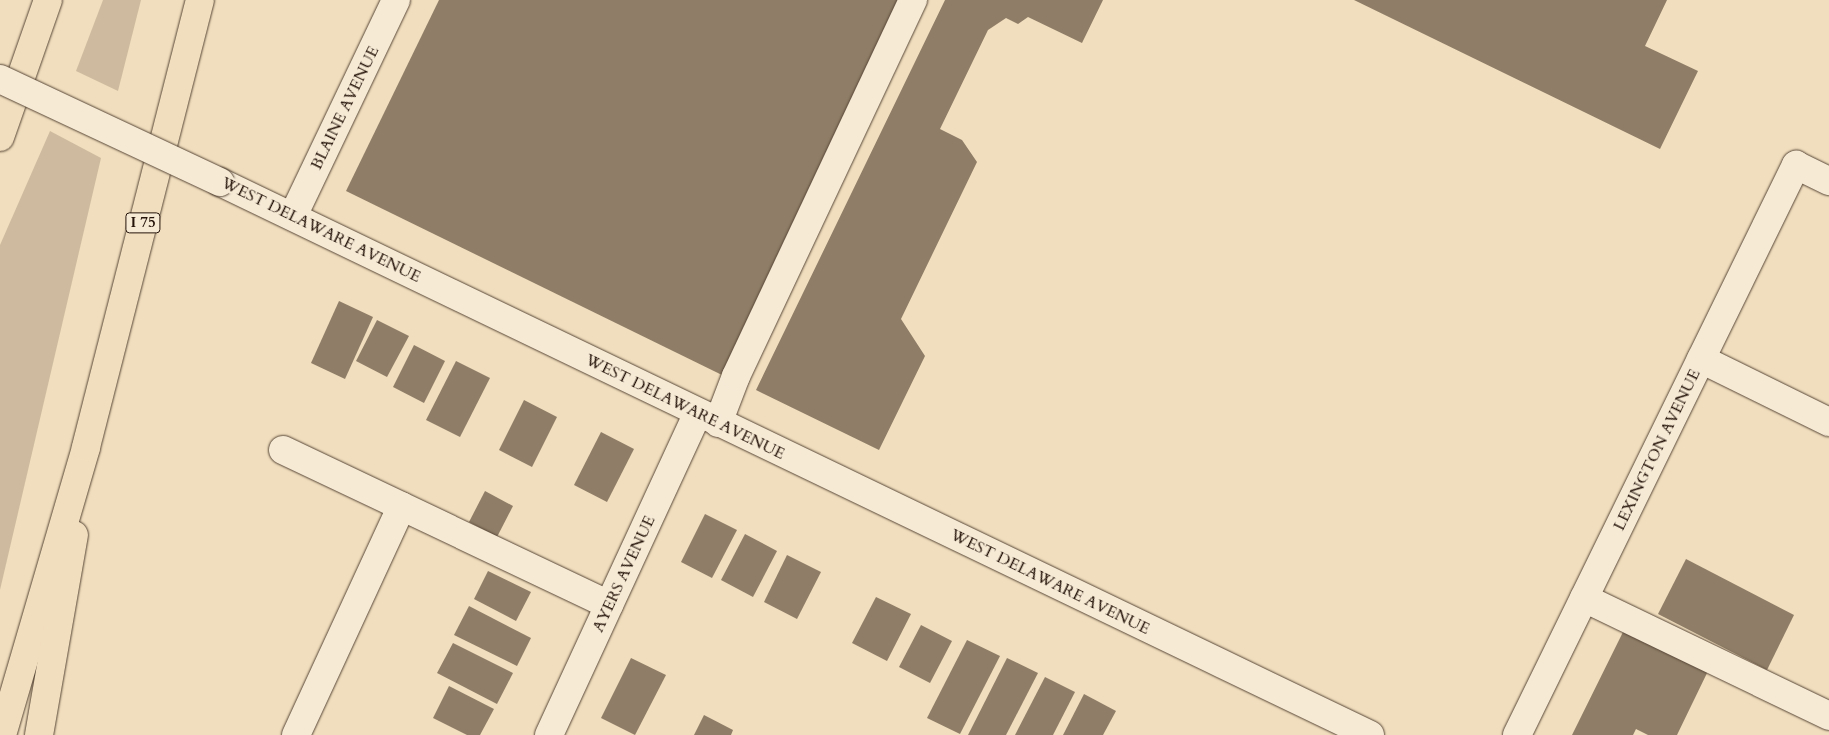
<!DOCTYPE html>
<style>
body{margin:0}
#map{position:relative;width:1829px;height:735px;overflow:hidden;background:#f1debe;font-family:Cardo,serif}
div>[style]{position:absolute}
.green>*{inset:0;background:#cebb9f}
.building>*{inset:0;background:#8f7d67}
.roads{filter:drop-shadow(0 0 1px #574636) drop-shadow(0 0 1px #574636)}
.minor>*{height:28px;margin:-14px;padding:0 14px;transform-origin:14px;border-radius:14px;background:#f6ead5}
.highway>*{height:28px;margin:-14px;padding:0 14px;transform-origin:14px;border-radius:14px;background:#f1debe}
.bridges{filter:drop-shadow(0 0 1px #574636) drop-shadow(0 0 1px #574636)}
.minor-bridge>*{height:28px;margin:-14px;padding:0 14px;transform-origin:14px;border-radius:14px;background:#f6ead5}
span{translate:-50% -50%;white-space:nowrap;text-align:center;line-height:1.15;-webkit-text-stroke:5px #f6ead5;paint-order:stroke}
.shield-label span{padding:1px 4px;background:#f6ead5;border:1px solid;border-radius:4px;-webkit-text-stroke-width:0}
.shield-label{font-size:15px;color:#241309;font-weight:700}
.street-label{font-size:16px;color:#241309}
</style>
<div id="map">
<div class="green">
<div style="clip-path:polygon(103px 0,141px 0,118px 91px,76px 71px)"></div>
<div style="clip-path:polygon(50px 131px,101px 158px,0 590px,0 245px)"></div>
</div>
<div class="building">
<div style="clip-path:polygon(439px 0,904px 0,722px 375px,346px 191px)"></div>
<div style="clip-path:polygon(945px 0,1103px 0,1082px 43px,1028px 17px,1018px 24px,1006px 18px,988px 30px,940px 129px,962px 140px,977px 162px,901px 319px,925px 356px,879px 450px,756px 390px)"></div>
<div style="clip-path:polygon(1354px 0,1667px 0,1645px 46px,1698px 71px,1660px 149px)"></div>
<div style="clip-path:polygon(339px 301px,373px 317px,345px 379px,311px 363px)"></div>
<div style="clip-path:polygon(377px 320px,409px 336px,387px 377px,356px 361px)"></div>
<div style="clip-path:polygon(414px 345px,445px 361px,424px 403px,393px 387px)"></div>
<div style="clip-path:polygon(456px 361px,490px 378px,460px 437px,426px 420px)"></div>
<div style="clip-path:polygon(524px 400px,557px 417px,532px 467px,499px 450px)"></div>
<div style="clip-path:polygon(601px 432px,634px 449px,607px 502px,574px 485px)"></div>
<div style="clip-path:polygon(485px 491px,513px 506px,497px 537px,469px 522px)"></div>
<div style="clip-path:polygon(705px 514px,737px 530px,712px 578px,681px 562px)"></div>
<div style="clip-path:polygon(745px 534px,777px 551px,753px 597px,721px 580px)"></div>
<div style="clip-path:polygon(787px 555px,821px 572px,797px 619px,764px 602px)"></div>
<div style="clip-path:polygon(1686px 559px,1794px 615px,1767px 670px,1658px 614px)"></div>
<div style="clip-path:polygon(488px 571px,531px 592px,516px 621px,474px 599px)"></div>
<div style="clip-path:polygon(876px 597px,911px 614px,887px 661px,852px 643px)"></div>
<div style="clip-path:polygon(469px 606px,531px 638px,517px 666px,454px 635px)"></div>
<div style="clip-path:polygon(921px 625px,952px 641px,930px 683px,899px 667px)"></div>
<div style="clip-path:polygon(1624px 630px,1708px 671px,1677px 735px,1648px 735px,1636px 729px,1633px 735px,1572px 735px)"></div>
<div style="clip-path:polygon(967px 640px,1000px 656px,960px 734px,927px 718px)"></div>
<div style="clip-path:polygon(453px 643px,513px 673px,497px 704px,437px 673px)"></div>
<div style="clip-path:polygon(631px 658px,666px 675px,635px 735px,601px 718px)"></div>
<div style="clip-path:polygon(1007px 658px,1038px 673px,1006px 735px,968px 735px)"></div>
<div style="clip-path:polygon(1045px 677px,1075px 692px,1053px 735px,1015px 735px)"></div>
<div style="clip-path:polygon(449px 686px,494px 709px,480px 735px,467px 735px,433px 718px)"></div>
<div style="clip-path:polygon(1084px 694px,1116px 711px,1103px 735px,1063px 735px)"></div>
<div style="clip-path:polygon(704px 715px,733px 730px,731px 735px,694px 735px)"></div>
</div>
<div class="roads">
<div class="minor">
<div style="left:220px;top:182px;width:1276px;rotate:25.68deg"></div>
<div style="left:293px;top:216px;width:239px;rotate:-64.5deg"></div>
<div style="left:1701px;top:359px;width:143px;rotate:26.2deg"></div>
<div style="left:718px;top:423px;width:50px;rotate:-69deg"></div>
<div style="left:736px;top:376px;width:416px;rotate:-64.8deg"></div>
<div style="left:283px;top:450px;width:361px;rotate:25.4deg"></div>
<div style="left:1584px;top:598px;width:272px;rotate:25.7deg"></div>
<div style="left:296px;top:735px;width:252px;rotate:-65.2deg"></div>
<div style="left:549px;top:735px;width:355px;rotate:-65.2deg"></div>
<div style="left:1517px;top:735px;width:635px;rotate:-63.92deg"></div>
<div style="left:1796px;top:165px;width:37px;rotate:26deg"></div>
</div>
<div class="highway">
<div style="left:0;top:137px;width:145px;rotate:-70.7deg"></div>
<div style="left:2px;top:735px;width:300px;rotate:-73.7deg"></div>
<div style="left:86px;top:447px;width:461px;rotate:-75.7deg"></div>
<div style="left:39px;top:735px;width:203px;rotate:-80.1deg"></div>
</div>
</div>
<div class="bridges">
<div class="minor-bridge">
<div style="left:0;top:79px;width:243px;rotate:25.1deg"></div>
</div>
</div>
<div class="shield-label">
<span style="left:143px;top:223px">I 75</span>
</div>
<div class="street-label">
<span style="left:345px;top:108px;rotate:-64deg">BLAINE AVENUE</span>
<span style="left:321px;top:230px;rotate:26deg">WEST DELAWARE AVENUE</span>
<span style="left:685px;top:407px;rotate:26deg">WEST DELAWARE AVENUE</span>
<span style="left:1657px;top:450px;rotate:-64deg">LEXINGTON AVENUE</span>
<span style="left:624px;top:574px;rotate:-65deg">AYERS AVENUE</span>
<span style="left:1050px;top:582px;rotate:26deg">WEST DELAWARE AVENUE</span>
</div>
</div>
